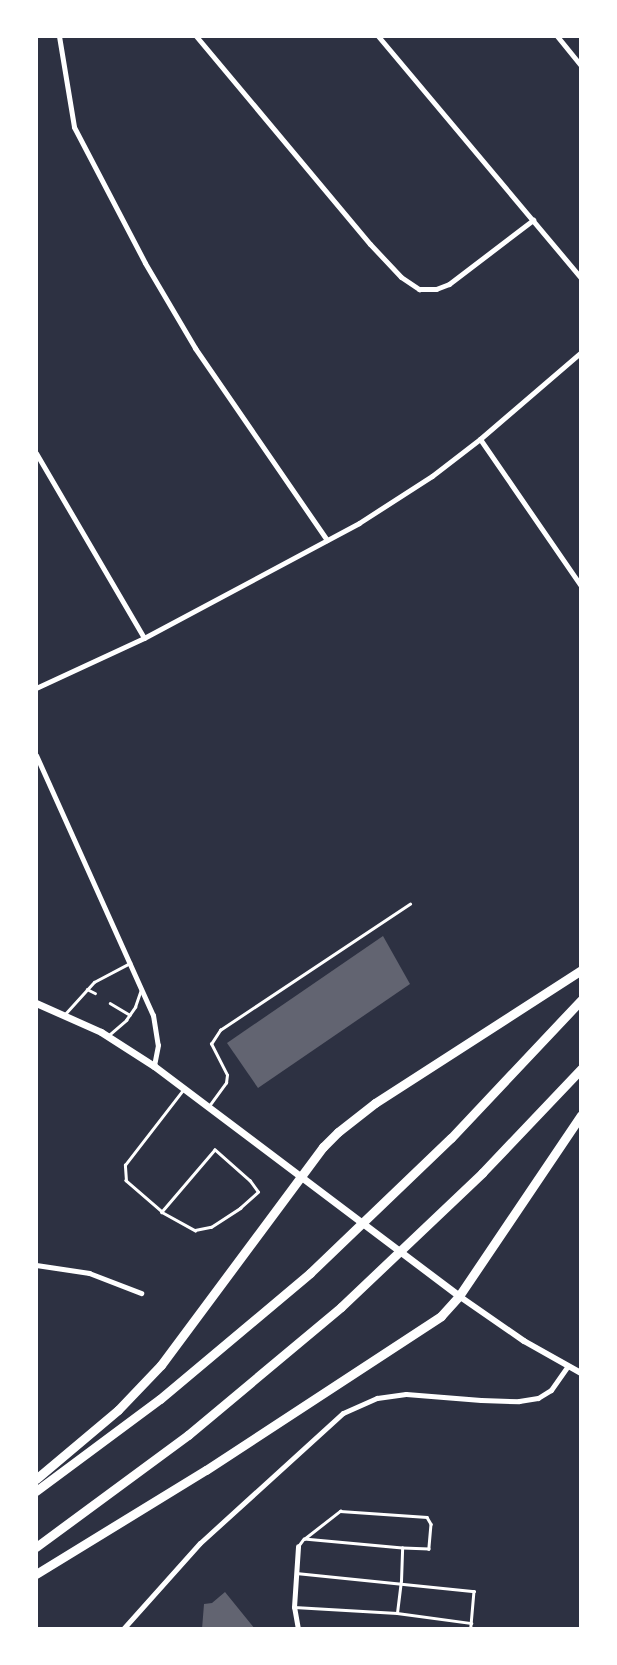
<!DOCTYPE html>
<style>
body{margin:0}
#map{position:relative;width:617px;height:1665px;overflow:hidden;background:#2d3142;font-family:"Varela Round",sans-serif}
div>[style]{position:absolute}
.building>*{inset:0;background:#626471}
.service>*{height:2.5px;margin:-1.25px;padding:0 1.25px;transform-origin:1.25px;border-radius:1.25px;background:#fff}
.minor>*{height:5px;margin:-2.5px;padding:0 2.5px;transform-origin:2.5px;border-radius:2.5px;background:#fff}
.tertiary>*{height:6px;margin:-3px;padding:0 3px;transform-origin:3px;border-radius:3px;background:#fff}
.secondary>*{height:7px;margin:-3.5px;padding:0 3.5px;transform-origin:3.5px;border-radius:3.5px;background:#fff}
.motorway>*{height:9px;margin:-4.5px;padding:0 4.5px;transform-origin:4.5px;border-radius:4.5px;background:#fff}
span{translate:-50% -50%;white-space:nowrap;text-align:center;line-height:1.15;-webkit-text-stroke:5px #fff;paint-order:stroke}
.frame{position:absolute;inset:0;border:38px solid #fff;pointer-events:none}
</style>
<div id="map">
<div class="building">
<div style="clip-path:polygon(383px 936px,410px 984px,258px 1088px,227px 1043px)"></div>
<div style="clip-path:polygon(225px 1592px,255px 1629px,202px 1629px,204px 1604px,212px 1603px)"></div>
</div>
<div class="service">
<div style="left:87px;top:989px;width:9px;rotate:27deg"></div>
<div style="left:110px;top:1003px;width:23px;rotate:31deg"></div>
<div style="left:65px;top:1014px;width:43px;rotate:-47.8deg"></div>
<div style="left:94px;top:982px;width:41px;rotate:-27.8deg"></div>
<div style="left:109px;top:1035px;width:23px;rotate:-41deg"></div>
<div style="left:126px;top:1020px;width:16px;rotate:-55deg"></div>
<div style="left:135px;top:1007px;width:18px;rotate:-71deg"></div>
<div style="left:209px;top:1106px;width:29px;rotate:-54deg"></div>
<div style="left:226px;top:1083px;width:8px;rotate:-83deg"></div>
<div style="left:227px;top:1075px;width:35px;rotate:-117deg"></div>
<div style="left:211px;top:1044px;width:17px;rotate:-57deg"></div>
<div style="left:220px;top:1030px;width:228px;rotate:-33.6deg"></div>
<div style="left:162px;top:1212px;width:38px;rotate:29deg"></div>
<div style="left:195px;top:1230px;width:16px;rotate:-11deg"></div>
<div style="left:211px;top:1227px;width:35px;rotate:-33deg"></div>
<div style="left:240px;top:1208px;width:24px;rotate:-42deg"></div>
<div style="left:258px;top:1192px;width:14px;rotate:-126deg"></div>
<div style="left:250px;top:1181px;width:47px;rotate:-138.5deg"></div>
<div style="left:215px;top:1150px;width:82px;rotate:130.5deg"></div>
<div style="left:162px;top:1212px;width:48px;rotate:-139.3deg"></div>
<div style="left:126px;top:1181px;width:16px;rotate:-94deg"></div>
<div style="left:125px;top:1165px;width:95px;rotate:-52.3deg"></div>
<div style="left:304px;top:1539px;width:46px;rotate:-37.9deg"></div>
<div style="left:340px;top:1511px;width:87px;rotate:3.9deg"></div>
<div style="left:427px;top:1517px;width:8px;rotate:60deg"></div>
<div style="left:431px;top:1524px;width:25px;rotate:95deg"></div>
<div style="left:429px;top:1549px;width:26px;rotate:-178deg"></div>
<div style="left:296px;top:1573px;width:179px;rotate:5.8deg"></div>
<div style="left:474px;top:1591px;width:38px;rotate:95deg"></div>
<div style="left:294px;top:1607px;width:103px;rotate:3.3deg"></div>
<div style="left:397px;top:1613px;width:32px;rotate:-83deg"></div>
<div style="left:401px;top:1581px;width:33px;rotate:-88deg"></div>
<div style="left:402px;top:1548px;width:98px;rotate:-174.8deg"></div>
<div style="left:304px;top:1539px;width:9px;rotate:126deg"></div>
<div style="left:397px;top:1613px;width:75px;rotate:7.7deg"></div>
</div>
<div class="minor">
<div style="left:59px;top:36px;width:92px;rotate:80.6deg"></div>
<div style="left:74px;top:127px;width:153px;rotate:62.4deg"></div>
<div style="left:145px;top:263px;width:99px;rotate:59.5deg"></div>
<div style="left:195px;top:348px;width:233px;rotate:55.5deg"></div>
<div style="left:196px;top:36px;width:271px;rotate:50.1deg"></div>
<div style="left:370px;top:244px;width:45px;rotate:46.8deg"></div>
<div style="left:401px;top:277px;width:22px;rotate:34deg"></div>
<div style="left:419px;top:289px;width:17px"></div>
<div style="left:436px;top:289px;width:14px;rotate:-21deg"></div>
<div style="left:449px;top:284px;width:106px;rotate:-37.3deg"></div>
<div style="left:378px;top:36px;width:316px;rotate:50deg"></div>
<div style="left:557px;top:36px;width:38px;rotate:51deg"></div>
<div style="left:480px;top:439px;width:178px;rotate:55.5deg"></div>
<div style="left:36px;top:453px;width:214px;rotate:59.7deg"></div>
<div style="left:36px;top:688px;width:119px;rotate:-24.8deg"></div>
<div style="left:144px;top:638px;width:244px;rotate:-28.1deg"></div>
<div style="left:359px;top:523px;width:87px;rotate:-32.8deg"></div>
<div style="left:432px;top:476px;width:61px;rotate:-37.6deg"></div>
<div style="left:480px;top:439px;width:133px;rotate:-40.7deg"></div>
<div style="left:36px;top:755px;width:285px;rotate:65.8deg"></div>
<div style="left:153px;top:1015px;width:30px;rotate:81deg"></div>
<div style="left:158px;top:1045px;width:21px;rotate:101deg"></div>
<div style="left:36px;top:1265px;width:54px;rotate:8.6deg"></div>
<div style="left:89px;top:1273px;width:56px;rotate:21deg"></div>
<div style="left:123px;top:1629px;width:115px;rotate:-48.2deg"></div>
<div style="left:200px;top:1543px;width:193px;rotate:-42.3deg"></div>
<div style="left:343px;top:1413px;width:37px;rotate:-24deg"></div>
<div style="left:377px;top:1398px;width:29px;rotate:-8deg"></div>
<div style="left:406px;top:1394px;width:75px;rotate:4.6deg"></div>
<div style="left:481px;top:1400px;width:38px;rotate:2deg"></div>
<div style="left:519px;top:1401px;width:19px;rotate:-9deg"></div>
<div style="left:538px;top:1398px;width:15px;rotate:-32deg"></div>
<div style="left:551px;top:1390px;width:29px;rotate:-55deg"></div>
<div style="left:298px;top:1629px;width:22px;rotate:-100deg"></div>
<div style="left:294px;top:1607px;width:61px;rotate:-86.2deg"></div>
</div>
<div class="tertiary">
<div style="left:459px;top:1296px;width:79px;rotate:34.7deg"></div>
<div style="left:524px;top:1341px;width:65px;rotate:29.3deg"></div>
</div>
<div class="secondary">
<div style="left:36px;top:1003px;width:71px;rotate:24deg"></div>
<div style="left:101px;top:1032px;width:63px;rotate:32.7deg"></div>
<div style="left:154px;top:1066px;width:382px;rotate:37deg"></div>
</div>
<div class="motorway">
<div style="left:36px;top:1479px;width:107px;rotate:-40.1deg"></div>
<div style="left:118px;top:1410px;width:62px;rotate:-46.3deg"></div>
<div style="left:161px;top:1365px;width:272px;rotate:-53.4deg"></div>
<div style="left:323px;top:1147px;width:21px;rotate:-45deg"></div>
<div style="left:338px;top:1132px;width:47px;rotate:-38.1deg"></div>
<div style="left:375px;top:1103px;width:245px;rotate:-32.8deg"></div>
<div style="left:36px;top:1491px;width:154px;rotate:-36.6deg"></div>
<div style="left:160px;top:1399px;width:196px;rotate:-40deg"></div>
<div style="left:310px;top:1273px;width:195px;rotate:-43.8deg"></div>
<div style="left:451px;top:1138px;width:190px;rotate:-46.7deg"></div>
<div style="left:36px;top:1547px;width:189px;rotate:-36.4deg"></div>
<div style="left:188px;top:1435px;width:199px;rotate:-39.9deg"></div>
<div style="left:341px;top:1307px;width:195px;rotate:-43.5deg"></div>
<div style="left:482px;top:1173px;width:144px;rotate:-46.4deg"></div>
<div style="left:36px;top:1574px;width:199px;rotate:-31.5deg"></div>
<div style="left:206px;top:1470px;width:281px;rotate:-33.2deg"></div>
<div style="left:441px;top:1316px;width:27px;rotate:-48deg"></div>
<div style="left:459px;top:1296px;width:218px;rotate:-56deg"></div>
</div>
<div class="frame"></div>
</div>
